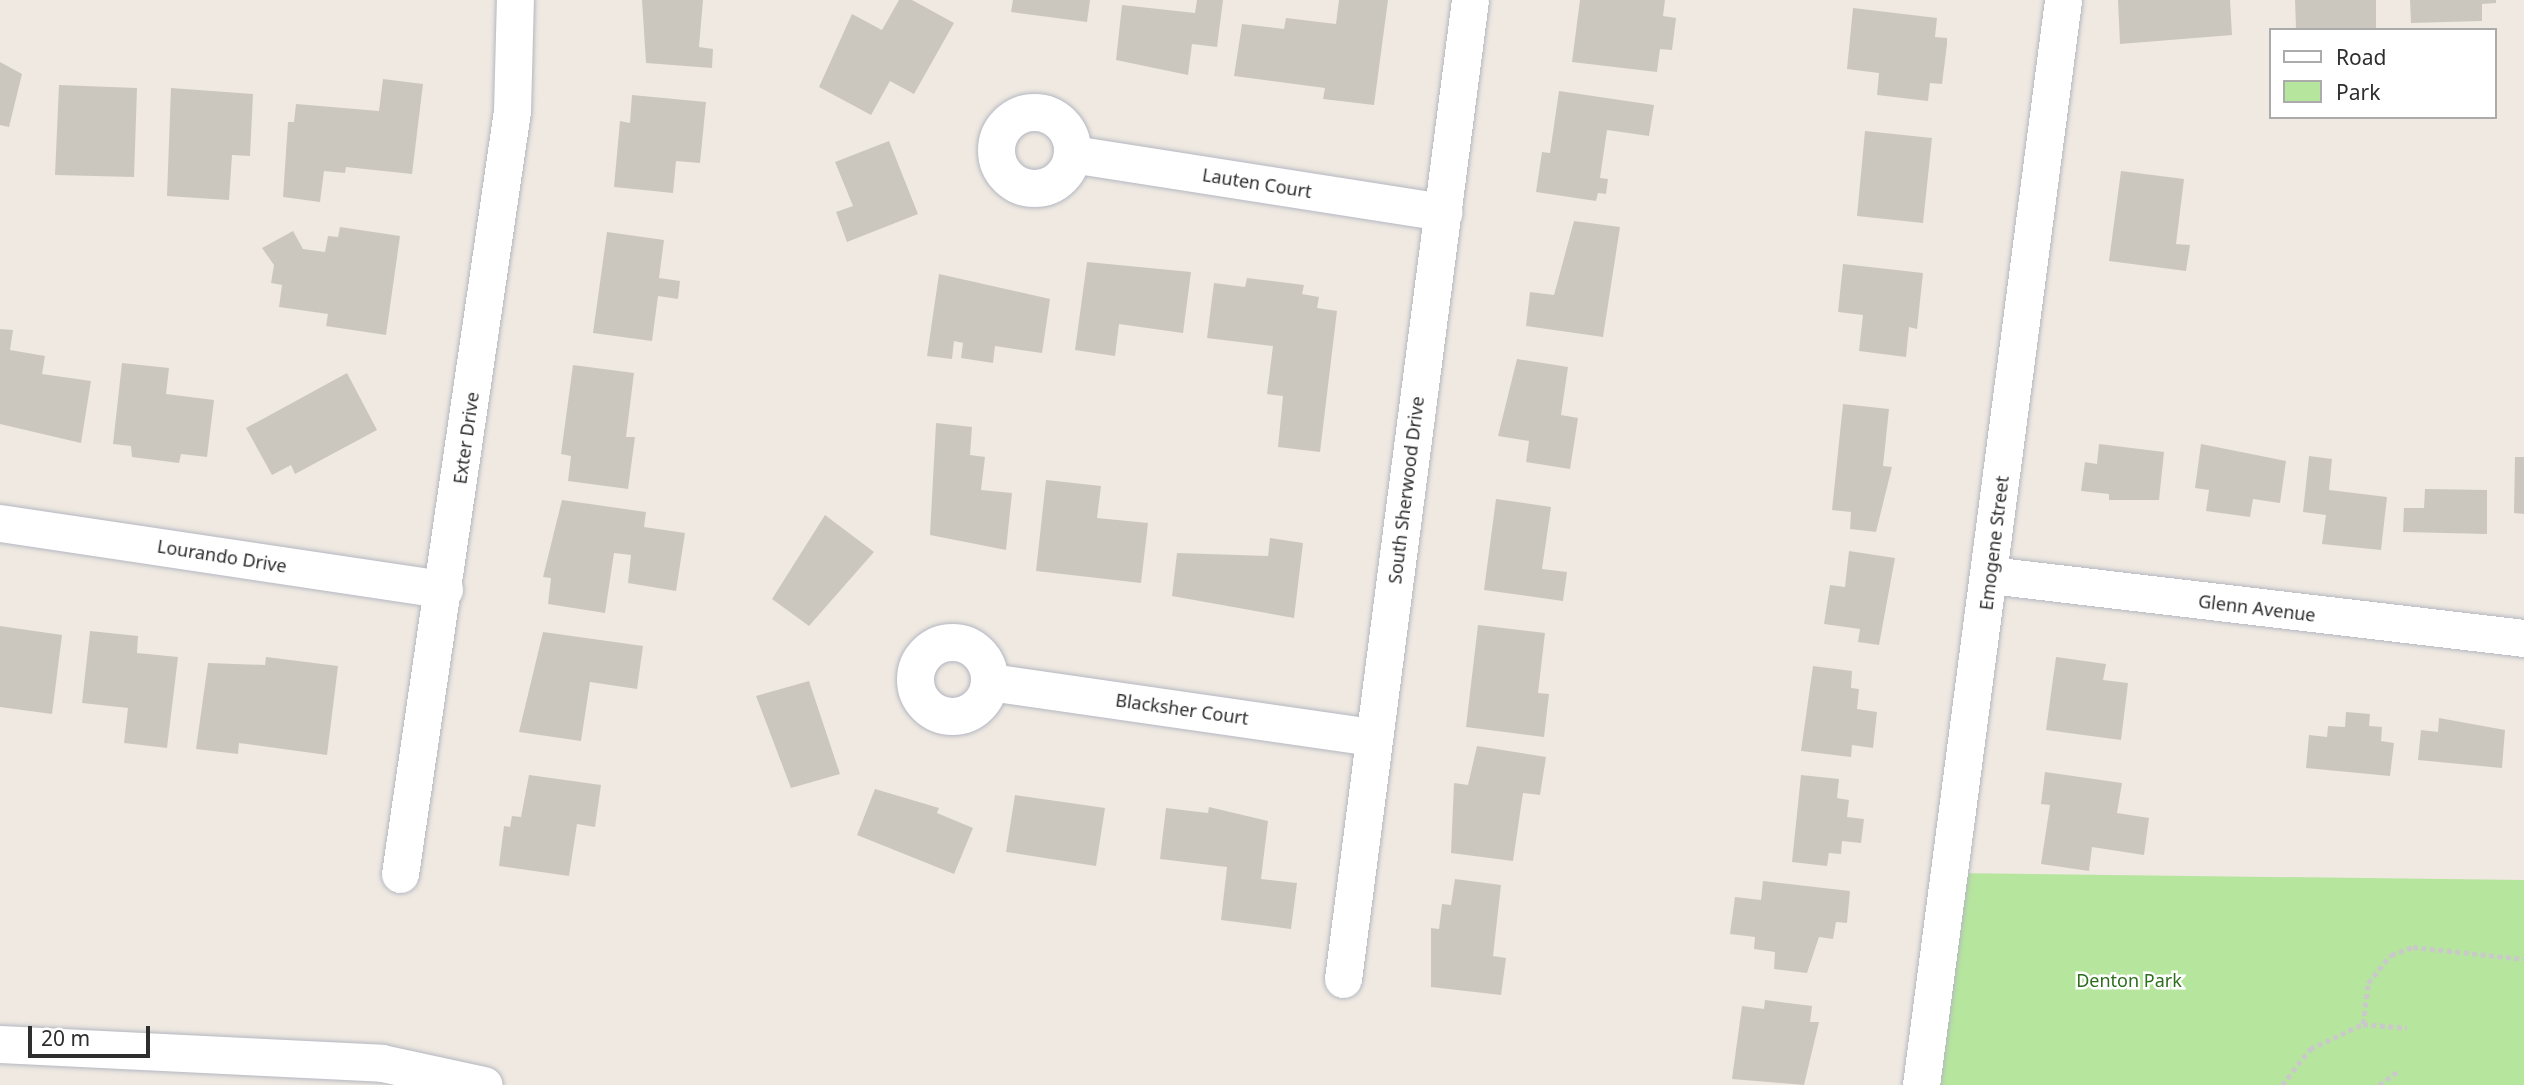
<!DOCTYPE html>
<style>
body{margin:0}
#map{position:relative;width:2524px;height:1085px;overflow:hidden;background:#efe9e1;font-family:"Noto Sans",sans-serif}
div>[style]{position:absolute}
.green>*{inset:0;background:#b6e59e}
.building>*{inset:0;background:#cbc7bf}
.path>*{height:4.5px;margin-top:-2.25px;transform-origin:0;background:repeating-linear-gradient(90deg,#c9c9c9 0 5px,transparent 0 8.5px)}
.roads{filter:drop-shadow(0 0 2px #b4b7c1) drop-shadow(0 0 2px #b4b7c1)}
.minor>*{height:37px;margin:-18.5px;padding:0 18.5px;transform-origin:18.5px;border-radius:18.5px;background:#fff}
.minor>.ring{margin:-18.5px;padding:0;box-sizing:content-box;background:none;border:37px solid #fff;border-radius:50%}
span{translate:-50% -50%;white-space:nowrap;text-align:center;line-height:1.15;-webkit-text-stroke:5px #fff;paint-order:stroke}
.street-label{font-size:18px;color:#2e2e2e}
.park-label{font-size:18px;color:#2c6e1b}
.legend{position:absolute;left:2269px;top:28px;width:228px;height:91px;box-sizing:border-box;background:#fff;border:2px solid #ababab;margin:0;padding:9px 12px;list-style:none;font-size:21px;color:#2e2e2e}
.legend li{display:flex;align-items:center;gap:14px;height:35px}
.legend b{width:35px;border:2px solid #ababab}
.scale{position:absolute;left:28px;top:1026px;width:122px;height:32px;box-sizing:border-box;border:4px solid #2e2e2e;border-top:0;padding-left:9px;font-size:21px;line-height:24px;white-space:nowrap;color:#2e2e2e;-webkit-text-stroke:5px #fff;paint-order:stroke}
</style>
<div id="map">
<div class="green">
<div style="clip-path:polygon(1949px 873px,2524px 880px,2524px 1085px,1921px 1085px)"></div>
</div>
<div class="building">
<div style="clip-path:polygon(642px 0,703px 0,699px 47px,713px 49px,712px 68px,646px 63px)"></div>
<div style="clip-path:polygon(899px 0,912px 0,954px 23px,914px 94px,890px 81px,871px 115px,819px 87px,852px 14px,882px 30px)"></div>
<div style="clip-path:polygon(1013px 0,1090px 0,1087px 22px,1011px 12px)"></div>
<div style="clip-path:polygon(1197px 0,1223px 0,1217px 47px,1192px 44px,1188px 75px,1116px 60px,1122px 5px,1195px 13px)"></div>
<div style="clip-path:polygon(1339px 0,1388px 0,1374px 105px,1323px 99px,1325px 88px,1234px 76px,1242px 24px,1284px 29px,1286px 18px,1336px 24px)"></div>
<div style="clip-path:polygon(1580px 0,1665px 0,1663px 16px,1676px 18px,1672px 50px,1660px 49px,1657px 72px,1572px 62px)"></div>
<div style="clip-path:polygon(2118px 0,2230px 0,2232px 35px,2120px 44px)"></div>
<div style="clip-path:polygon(2295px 0,2376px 0,2376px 28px,2296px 28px)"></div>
<div style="clip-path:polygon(2410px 0,2496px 0,2496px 3px,2482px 4px,2482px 21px,2411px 23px)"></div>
<div style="clip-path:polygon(1853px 8px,1937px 18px,1935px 37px,1947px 38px,1947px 44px,1942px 84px,1930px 83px,1928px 101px,1877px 95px,1879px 73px,1847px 69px)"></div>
<div style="clip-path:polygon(0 62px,22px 74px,9px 127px,0 125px)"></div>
<div style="clip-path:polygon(383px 79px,423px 84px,412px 174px,346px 167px,345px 173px,324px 171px,320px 202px,283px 197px,288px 122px,294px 122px,296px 104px,379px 111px)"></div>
<div style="clip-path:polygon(59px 85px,137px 88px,134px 177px,55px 175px)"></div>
<div style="clip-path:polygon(171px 88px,253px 94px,250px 156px,232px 155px,229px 200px,167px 196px)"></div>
<div style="clip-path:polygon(1559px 91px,1654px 105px,1649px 136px,1607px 130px,1600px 178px,1608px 179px,1606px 194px,1598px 193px,1596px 201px,1536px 192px,1542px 152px,1550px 153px)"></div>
<div style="clip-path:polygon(632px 95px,706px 102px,700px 163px,676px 161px,673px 193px,614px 187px,620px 121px,630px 123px)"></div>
<div style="clip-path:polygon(1865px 131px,1932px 138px,1923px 223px,1857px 216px)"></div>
<div style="clip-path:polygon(889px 141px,918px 214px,847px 242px,836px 212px,853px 206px,835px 162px)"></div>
<div style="clip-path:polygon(2121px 171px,2184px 179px,2176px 244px,2190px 245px,2186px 271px,2109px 261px)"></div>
<div style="clip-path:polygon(1574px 221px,1620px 227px,1603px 337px,1526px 326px,1530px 292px,1554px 295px)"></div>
<div style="clip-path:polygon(340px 227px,400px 236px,386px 335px,326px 326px,328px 314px,279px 307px,282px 285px,271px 283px,274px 265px,262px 248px,293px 231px,303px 249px,325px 252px,328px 236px,338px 237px)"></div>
<div style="clip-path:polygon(607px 232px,664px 240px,659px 278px,680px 281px,678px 299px,658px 296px,652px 341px,593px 333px)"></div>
<div style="clip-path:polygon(1087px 262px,1191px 272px,1183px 333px,1119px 324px,1115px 356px,1075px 350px)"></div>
<div style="clip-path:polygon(1843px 264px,1923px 273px,1917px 329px,1909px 327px,1906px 357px,1859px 351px,1863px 315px,1838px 312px)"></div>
<div style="clip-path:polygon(939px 274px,1050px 299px,1042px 353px,995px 346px,993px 363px,961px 358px,963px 343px,954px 341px,952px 359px,927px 356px)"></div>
<div style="clip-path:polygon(1247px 278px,1304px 285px,1302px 294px,1319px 297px,1317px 308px,1337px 311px,1320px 452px,1278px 447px,1283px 396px,1267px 394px,1273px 346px,1207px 338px,1214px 283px,1245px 287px)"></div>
<div style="clip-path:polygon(0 329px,13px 330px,10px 350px,45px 356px,42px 374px,91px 381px,81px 443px,0 424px)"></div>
<div style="clip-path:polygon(1517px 359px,1568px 367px,1561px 415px,1578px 418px,1570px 469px,1526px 462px,1529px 441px,1498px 436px)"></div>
<div style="clip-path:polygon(122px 363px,169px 368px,166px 394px,214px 400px,207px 457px,181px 454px,179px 463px,132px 457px,131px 446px,113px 444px)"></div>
<div style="clip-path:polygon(573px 365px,634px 373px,626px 437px,635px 437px,628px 489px,568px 481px,571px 456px,561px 454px)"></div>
<div style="clip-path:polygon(347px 373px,377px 430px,295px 474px,291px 465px,272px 475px,246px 428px)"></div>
<div style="clip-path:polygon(1843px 404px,1889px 409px,1883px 466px,1892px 467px,1876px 532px,1850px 529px,1851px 512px,1832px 510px)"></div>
<div style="clip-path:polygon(936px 423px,972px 427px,970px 455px,985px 457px,981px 490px,1012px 493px,1006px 550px,930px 535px)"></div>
<div style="clip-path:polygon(2099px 444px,2164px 452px,2159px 500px,2109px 500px,2109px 494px,2081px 491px,2085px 462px,2097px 464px)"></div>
<div style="clip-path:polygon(2201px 444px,2286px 461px,2280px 503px,2253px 499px,2250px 517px,2206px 511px,2209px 490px,2195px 488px)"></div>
<div style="clip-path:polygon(2309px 456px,2332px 459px,2329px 490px,2387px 497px,2381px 550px,2322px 544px,2326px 515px,2303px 512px)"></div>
<div style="clip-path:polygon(2515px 457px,2524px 457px,2524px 514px,2514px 513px)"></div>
<div style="clip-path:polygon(1046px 480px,1101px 486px,1097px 518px,1148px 523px,1141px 583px,1036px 571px)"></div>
<div style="clip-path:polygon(2425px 489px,2487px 490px,2487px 534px,2403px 532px,2404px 508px,2424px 508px)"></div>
<div style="clip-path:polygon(1496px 499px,1551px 507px,1542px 569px,1567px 572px,1563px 601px,1484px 590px)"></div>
<div style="clip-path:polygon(562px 500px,646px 512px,644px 527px,685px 533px,676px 591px,628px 583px,631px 555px,614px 553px,605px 613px,548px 604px,551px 578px,543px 577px)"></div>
<div style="clip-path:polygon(825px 515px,874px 552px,809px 626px,772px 599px)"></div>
<div style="clip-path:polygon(1270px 538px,1303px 543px,1294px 618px,1172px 596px,1177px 553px,1268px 556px)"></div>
<div style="clip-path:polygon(1849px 551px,1895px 558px,1879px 645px,1858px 642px,1860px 629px,1824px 624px,1830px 585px,1845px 587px)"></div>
<div style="clip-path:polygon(1478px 625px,1545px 633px,1538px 693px,1549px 694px,1544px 737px,1466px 727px)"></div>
<div style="clip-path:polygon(0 626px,62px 635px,52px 714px,0 707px)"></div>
<div style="clip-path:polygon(90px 631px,138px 636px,137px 653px,178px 657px,167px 748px,124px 743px,128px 708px,82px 703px)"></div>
<div style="clip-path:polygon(543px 632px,643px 646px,637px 689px,590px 682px,581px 741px,519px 732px)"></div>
<div style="clip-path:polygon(266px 657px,338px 666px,327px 755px,239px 743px,238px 754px,196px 749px,208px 663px,265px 665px)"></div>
<div style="clip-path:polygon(2056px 657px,2106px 664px,2103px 680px,2128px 683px,2121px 740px,2046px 730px)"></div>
<div style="clip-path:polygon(1813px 666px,1852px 671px,1851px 688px,1859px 689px,1857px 709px,1877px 712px,1873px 748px,1852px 745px,1851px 757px,1801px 751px)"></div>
<div style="clip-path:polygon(809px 681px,840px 774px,791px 788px,756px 696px)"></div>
<div style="clip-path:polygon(2346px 712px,2370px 714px,2369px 726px,2382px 727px,2381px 741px,2394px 743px,2390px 776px,2306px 768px,2309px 735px,2327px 737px,2328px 726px,2345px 727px)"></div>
<div style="clip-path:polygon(2439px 718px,2505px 730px,2502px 768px,2418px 760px,2421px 730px,2438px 732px)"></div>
<div style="clip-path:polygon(1477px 746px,1546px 757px,1540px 795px,1523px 793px,1513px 861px,1451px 853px,1454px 783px,1468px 785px)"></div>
<div style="clip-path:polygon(2045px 772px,2122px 783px,2117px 813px,2149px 818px,2144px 855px,2092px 847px,2089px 871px,2041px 864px,2050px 805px,2041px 804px)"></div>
<div style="clip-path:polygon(529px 775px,601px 785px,595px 827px,577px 824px,569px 876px,499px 866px,504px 826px,510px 827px,512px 816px,521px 817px)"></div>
<div style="clip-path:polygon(1801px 775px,1839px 779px,1837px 798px,1849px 800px,1847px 817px,1864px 819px,1861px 843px,1842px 841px,1841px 854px,1829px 853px,1827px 866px,1792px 862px)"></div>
<div style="clip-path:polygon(875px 789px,939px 808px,937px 813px,973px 828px,954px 874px,857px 835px)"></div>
<div style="clip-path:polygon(1015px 795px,1105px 808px,1096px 866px,1006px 852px)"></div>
<div style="clip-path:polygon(1209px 807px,1268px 821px,1261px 879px,1297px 883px,1291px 929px,1221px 920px,1227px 867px,1160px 859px,1166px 808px,1208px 813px)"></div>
<div style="clip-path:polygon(1455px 879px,1501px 885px,1493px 956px,1506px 958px,1501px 995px,1431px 987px,1431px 928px,1439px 929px,1442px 904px,1451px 905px)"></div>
<div style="clip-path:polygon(1763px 881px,1850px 891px,1847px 923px,1836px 922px,1833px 939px,1819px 937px,1807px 973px,1774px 969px,1775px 952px,1754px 949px,1755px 937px,1730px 934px,1735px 897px,1761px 900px)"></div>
<div style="clip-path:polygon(1765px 1000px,1812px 1006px,1810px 1022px,1819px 1022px,1804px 1085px,1732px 1079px,1742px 1006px,1764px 1009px)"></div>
</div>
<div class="path">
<div style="left:2363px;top:1024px;width:41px;rotate:-83deg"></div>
<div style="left:2368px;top:983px;width:36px;rotate:-51deg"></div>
<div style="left:2391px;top:955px;width:23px;rotate:-20deg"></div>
<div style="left:2413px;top:947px;width:112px;rotate:6.2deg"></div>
<div style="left:2282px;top:1085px;width:46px;rotate:-52.1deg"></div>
<div style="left:2310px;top:1049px;width:59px;rotate:-25.3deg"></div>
<div style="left:2363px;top:1024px;width:44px;rotate:5.2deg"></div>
<div style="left:2379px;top:1085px;width:24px;rotate:-36deg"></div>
</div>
<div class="roads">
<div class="minor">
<div class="ring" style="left:996px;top:112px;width:39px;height:39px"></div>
<div style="left:1072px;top:154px;width:376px;rotate:8.9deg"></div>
<div style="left:0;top:523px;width:449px;rotate:8.5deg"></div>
<div style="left:1990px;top:575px;width:538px;rotate:6.73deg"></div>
<div class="ring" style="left:915px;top:642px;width:37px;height:37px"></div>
<div style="left:990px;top:682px;width:388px;rotate:8.2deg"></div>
<div style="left:400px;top:874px;width:771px;rotate:-81.65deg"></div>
<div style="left:512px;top:111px;width:111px;rotate:-88.5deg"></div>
<div style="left:1343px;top:979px;width:987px;rotate:-82.61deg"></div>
<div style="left:0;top:1044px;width:382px;rotate:2.8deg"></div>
<div style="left:382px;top:1063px;width:104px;rotate:12.2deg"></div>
<div style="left:1921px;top:1085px;width:1094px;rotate:-82.54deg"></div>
</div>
</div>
<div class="street-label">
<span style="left:1257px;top:183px;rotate:9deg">Lauten Court</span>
<span style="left:466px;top:438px;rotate:-82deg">Exter Drive</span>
<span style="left:1406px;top:490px;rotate:-83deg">South Sherwood Drive</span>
<span style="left:1994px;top:543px;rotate:-83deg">Emogene Street</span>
<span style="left:222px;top:556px;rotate:9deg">Lourando Drive</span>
<span style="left:2257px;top:608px;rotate:7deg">Glenn Avenue</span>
<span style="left:1182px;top:709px;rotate:8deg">Blacksher Court</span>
</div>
<div class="park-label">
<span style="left:2129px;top:980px">Denton Park</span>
</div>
<ul class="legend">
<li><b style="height:9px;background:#fff"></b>Road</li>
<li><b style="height:19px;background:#b6e59e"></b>Park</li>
</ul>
<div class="scale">20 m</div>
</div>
